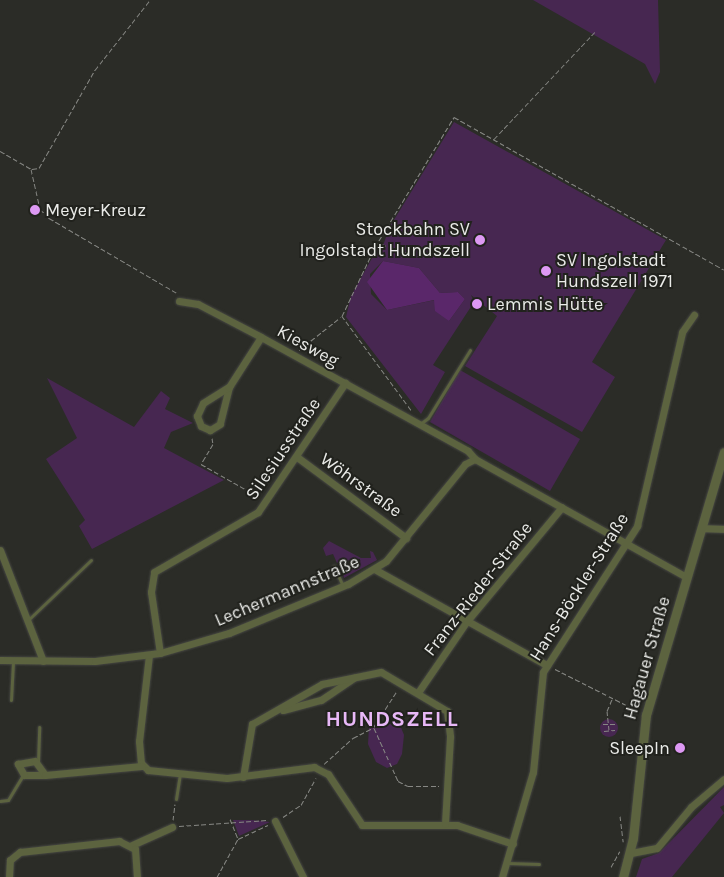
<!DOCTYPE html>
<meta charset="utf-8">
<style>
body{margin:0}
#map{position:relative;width:724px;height:877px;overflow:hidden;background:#2b2c27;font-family:Karla,sans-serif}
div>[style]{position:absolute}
.green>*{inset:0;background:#472751}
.round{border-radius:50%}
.water>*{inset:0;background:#5a276a}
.path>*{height:1px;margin-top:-0.5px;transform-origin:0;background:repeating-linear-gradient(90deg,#878884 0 5px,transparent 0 7.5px)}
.roads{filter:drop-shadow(0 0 1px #464742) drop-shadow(0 0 1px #464742)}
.service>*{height:3px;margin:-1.5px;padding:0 1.5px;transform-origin:1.5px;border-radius:1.5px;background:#5c633f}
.minor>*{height:7px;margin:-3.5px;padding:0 3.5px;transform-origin:3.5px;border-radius:3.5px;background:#5c633f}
.tertiary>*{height:9px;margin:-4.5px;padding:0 4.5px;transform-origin:4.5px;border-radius:4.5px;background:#5c633f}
.dots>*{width:14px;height:14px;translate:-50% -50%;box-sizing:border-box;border:2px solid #21221d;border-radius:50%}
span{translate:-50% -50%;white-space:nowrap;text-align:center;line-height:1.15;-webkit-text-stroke:4px #21221d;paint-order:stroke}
.poi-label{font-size:18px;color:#eaebe8}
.left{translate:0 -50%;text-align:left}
.right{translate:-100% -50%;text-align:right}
.street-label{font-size:18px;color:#eaebe8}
.district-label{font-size:22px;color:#e8b8f7;font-weight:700;letter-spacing:1px}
</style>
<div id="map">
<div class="green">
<div style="clip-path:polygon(533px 0,658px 0,660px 72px,655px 84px,645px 64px)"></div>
<div style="clip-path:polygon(evenodd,454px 122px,666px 240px,592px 362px,615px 377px,582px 432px,465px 366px,497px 316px,471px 295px,474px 302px,433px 365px,445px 372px,421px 414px,346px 317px,351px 296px,377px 249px,383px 246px,389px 228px,454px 122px,383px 261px,419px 268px,440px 293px,458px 292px,465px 299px,449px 321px,435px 300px,387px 310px,371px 294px,370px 274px,383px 261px)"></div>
<div style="clip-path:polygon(460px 370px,580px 439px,550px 491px,430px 422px)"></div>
<div style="clip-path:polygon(47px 378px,134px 427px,161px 391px,170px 398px,165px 409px,193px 423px,171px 432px,164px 448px,224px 480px,92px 549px,79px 526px,85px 520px,46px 459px,77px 438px)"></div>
<div style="clip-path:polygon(329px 541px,361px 558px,371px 558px,370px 551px,373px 552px,377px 560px,344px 578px,343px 574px,354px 567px,351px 560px,337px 563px,333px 554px,326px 556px,323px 548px)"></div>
<div class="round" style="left:600px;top:719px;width:18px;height:18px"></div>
<div style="clip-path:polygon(379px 723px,400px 725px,404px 735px,402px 754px,397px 764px,387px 768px,376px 762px,368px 744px,369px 727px)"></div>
<div style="clip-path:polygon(724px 787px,724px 805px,720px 807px,724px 813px,672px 877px,636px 877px,642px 859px,659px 853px)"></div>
<div style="clip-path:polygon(233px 820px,251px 820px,270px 822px,239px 836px)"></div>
</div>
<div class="water">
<div style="clip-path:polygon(383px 261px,419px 268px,440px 293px,458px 292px,465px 299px,449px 321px,435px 311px,434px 300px,387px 310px,367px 282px)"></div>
</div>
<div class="path">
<div style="left:494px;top:139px;width:147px;rotate:-46.7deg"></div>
<div style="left:0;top:151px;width:36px;rotate:30deg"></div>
<div style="left:31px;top:169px;width:41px;rotate:77.3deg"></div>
<div style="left:40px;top:209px;width:13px;rotate:45deg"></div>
<div style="left:49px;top:218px;width:148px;rotate:30.4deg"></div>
<div style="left:32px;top:169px;width:7px;rotate:-8deg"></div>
<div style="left:39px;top:168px;width:113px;rotate:-60.3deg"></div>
<div style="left:95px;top:70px;width:89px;rotate:-51.8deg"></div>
<div style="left:375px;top:247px;width:152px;rotate:-58.7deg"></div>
<div style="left:454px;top:117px;width:310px;rotate:29.5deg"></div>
<div style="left:299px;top:350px;width:53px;rotate:-38.2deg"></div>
<div style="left:411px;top:410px;width:117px;rotate:-126.3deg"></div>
<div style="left:342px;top:316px;width:76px;rotate:-64.4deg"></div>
<div style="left:375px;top:247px;width:7px;rotate:-27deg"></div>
<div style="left:381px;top:244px;width:44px;rotate:18.4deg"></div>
<div style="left:212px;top:438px;width:6px;rotate:81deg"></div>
<div style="left:213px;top:444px;width:23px;rotate:121deg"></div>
<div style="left:201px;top:464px;width:67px;rotate:29.6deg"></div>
<div style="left:555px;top:669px;width:93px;rotate:26.8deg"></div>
<div style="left:603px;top:724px;width:12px"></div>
<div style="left:374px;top:728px;width:58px;rotate:65.6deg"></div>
<div style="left:398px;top:781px;width:11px;rotate:27deg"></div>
<div style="left:408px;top:786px;width:31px"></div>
<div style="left:609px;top:730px;width:19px;rotate:-96deg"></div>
<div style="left:607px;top:711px;width:13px;rotate:-67deg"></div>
<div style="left:604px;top:731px;width:11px;rotate:-5deg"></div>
<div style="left:324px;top:764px;width:39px;rotate:-42deg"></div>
<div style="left:353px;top:738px;width:22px;rotate:-27deg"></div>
<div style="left:373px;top:728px;width:44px;rotate:-57deg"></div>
<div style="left:620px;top:816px;width:26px;rotate:83deg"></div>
<div style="left:283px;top:817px;width:22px;rotate:-34deg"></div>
<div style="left:301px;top:805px;width:31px;rotate:-61deg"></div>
<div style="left:230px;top:819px;width:22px;rotate:68deg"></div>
<div style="left:173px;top:820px;width:16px;rotate:-83deg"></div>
<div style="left:179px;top:826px;width:88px;rotate:-3.9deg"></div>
<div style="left:611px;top:867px;width:18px;rotate:-61deg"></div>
<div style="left:217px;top:877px;width:43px;rotate:-61.1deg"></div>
<div style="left:238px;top:839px;width:33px;rotate:-25deg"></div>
</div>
<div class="roads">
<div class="service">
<div style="left:420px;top:424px;width:10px;rotate:-37deg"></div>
<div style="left:428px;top:418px;width:80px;rotate:-58.3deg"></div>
<div style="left:334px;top:566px;width:22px;rotate:66deg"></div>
<div style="left:28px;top:620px;width:87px;rotate:-43.6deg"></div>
<div style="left:11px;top:700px;width:39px;rotate:-87deg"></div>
<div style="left:38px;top:763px;width:36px;rotate:-88deg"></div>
<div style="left:176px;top:799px;width:25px;rotate:-81deg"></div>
<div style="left:0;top:801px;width:8px;rotate:-7deg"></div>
<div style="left:8px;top:800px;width:29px;rotate:-59deg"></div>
<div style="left:507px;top:863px;width:32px;rotate:2deg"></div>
</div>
<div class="minor">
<div style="left:179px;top:301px;width:19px;rotate:9deg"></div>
<div style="left:198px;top:304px;width:71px;rotate:27.6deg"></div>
<div style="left:261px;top:337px;width:236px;rotate:28.8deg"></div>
<div style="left:468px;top:451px;width:11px;rotate:49deg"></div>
<div style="left:229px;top:387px;width:38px;rotate:104deg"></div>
<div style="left:220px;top:424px;width:12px;rotate:149deg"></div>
<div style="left:210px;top:430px;width:10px;rotate:-156deg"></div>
<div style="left:201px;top:426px;width:11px;rotate:-112deg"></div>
<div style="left:197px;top:416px;width:14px;rotate:-65deg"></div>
<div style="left:203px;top:403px;width:31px;rotate:-32deg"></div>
<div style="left:229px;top:387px;width:59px;rotate:-57.4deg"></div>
<div style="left:297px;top:457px;width:136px;rotate:36.6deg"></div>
<div style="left:701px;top:528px;width:23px;rotate:2deg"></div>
<div style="left:0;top:550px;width:119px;rotate:68.8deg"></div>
<div style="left:376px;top:570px;width:196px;rotate:29.1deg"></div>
<div style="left:160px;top:653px;width:62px;rotate:-98.4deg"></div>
<div style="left:151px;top:592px;width:20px;rotate:-81deg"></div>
<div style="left:154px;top:572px;width:120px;rotate:-30deg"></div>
<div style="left:258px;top:512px;width:156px;rotate:-56deg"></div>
<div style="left:149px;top:655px;width:87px;rotate:96.6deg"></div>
<div style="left:139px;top:741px;width:22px;rotate:85deg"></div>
<div style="left:141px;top:763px;width:10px;rotate:45deg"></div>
<div style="left:148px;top:770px;width:79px;rotate:5.8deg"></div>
<div style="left:227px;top:778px;width:88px;rotate:-7.2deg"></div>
<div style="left:314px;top:767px;width:16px;rotate:27deg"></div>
<div style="left:328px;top:774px;width:61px;rotate:56.3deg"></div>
<div style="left:362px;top:825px;width:95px"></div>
<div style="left:457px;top:825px;width:59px;rotate:18.7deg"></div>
<div style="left:0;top:660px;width:95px;rotate:0.6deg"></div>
<div style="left:95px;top:661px;width:65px;rotate:-7deg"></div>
<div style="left:160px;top:653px;width:72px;rotate:-16.2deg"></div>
<div style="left:229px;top:633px;width:129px;rotate:-22.4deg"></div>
<div style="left:348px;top:584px;width:44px;rotate:-31.2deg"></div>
<div style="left:386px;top:561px;width:125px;rotate:-50.8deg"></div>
<div style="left:465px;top:464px;width:11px;rotate:-27deg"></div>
<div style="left:475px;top:459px;width:242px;rotate:29.2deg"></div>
<div style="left:419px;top:691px;width:85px;rotate:-55.6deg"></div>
<div style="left:467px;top:621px;width:148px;rotate:-50.2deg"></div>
<div style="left:283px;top:710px;width:39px;rotate:-15deg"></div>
<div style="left:321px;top:700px;width:40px;rotate:-34deg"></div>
<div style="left:45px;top:775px;width:21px;rotate:180deg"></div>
<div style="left:24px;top:775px;width:13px;rotate:-119deg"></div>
<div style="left:18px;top:764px;width:17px;rotate:-10deg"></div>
<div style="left:35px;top:761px;width:17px;rotate:54deg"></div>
<div style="left:45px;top:775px;width:97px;rotate:-5.3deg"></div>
<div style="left:243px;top:777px;width:54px;rotate:-80.4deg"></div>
<div style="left:252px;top:724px;width:81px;rotate:-29.7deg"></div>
<div style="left:322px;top:684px;width:60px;rotate:-11.5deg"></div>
<div style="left:381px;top:672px;width:77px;rotate:30.6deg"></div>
<div style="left:447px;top:711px;width:26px;rotate:83deg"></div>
<div style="left:450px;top:737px;width:87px;rotate:93.3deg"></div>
<div style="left:275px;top:821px;width:63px;rotate:63.4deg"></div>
<div style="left:132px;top:845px;width:44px;rotate:-24.2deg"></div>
<div style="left:631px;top:853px;width:26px;rotate:-11deg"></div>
<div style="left:657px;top:848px;width:53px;rotate:-50.3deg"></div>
<div style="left:691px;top:807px;width:43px;rotate:-40.3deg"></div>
<div style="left:9px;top:877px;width:17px;rotate:-87deg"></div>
<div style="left:10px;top:860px;width:13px;rotate:-39deg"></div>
<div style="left:20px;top:852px;width:100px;rotate:-6.3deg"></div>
<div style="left:119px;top:841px;width:18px;rotate:27deg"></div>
<div style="left:135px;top:849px;width:28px;rotate:86deg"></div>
<div style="left:502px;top:877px;width:109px;rotate:-73.6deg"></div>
<div style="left:533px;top:772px;width:100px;rotate:-84.3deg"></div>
<div style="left:543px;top:672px;width:174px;rotate:-57.2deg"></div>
<div style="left:637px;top:526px;width:199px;rotate:-76.9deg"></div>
<div style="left:682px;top:332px;width:21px;rotate:-55deg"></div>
</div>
<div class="tertiary">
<div style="left:623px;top:877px;width:40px;rotate:-75.6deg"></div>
<div style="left:633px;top:838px;width:124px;rotate:-84deg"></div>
<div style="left:646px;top:715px;width:274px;rotate:-73.5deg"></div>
</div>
</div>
<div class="dots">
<div style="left:35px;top:210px;background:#dd99f3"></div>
<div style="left:480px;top:240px;background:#dd99f3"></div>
<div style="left:546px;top:271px;background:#dd99f3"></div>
<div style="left:477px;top:304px;background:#dd99f3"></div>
<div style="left:680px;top:748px;background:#dd99f3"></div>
</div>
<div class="poi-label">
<span class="left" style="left:45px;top:210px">Meyer-Kreuz</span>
<span class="right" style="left:470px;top:240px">Stockbahn SV<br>Ingolstadt Hundszell</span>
<span class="left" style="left:556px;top:271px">SV Ingolstadt<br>Hundszell 1971</span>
<span class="left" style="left:487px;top:304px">Lemmis Hütte</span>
<span class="right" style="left:670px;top:748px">SleepIn</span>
</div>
<div class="street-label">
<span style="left:308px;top:346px;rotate:29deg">Kiesweg</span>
<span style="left:283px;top:449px;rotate:-56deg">Silesiusstraße</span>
<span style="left:361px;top:485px;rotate:36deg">Wöhrstraße</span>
<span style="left:579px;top:587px;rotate:-58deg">Hans-Böckler-Straße</span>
<span style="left:478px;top:589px;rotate:-52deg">Franz-Rieder-Straße</span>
<span style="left:287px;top:591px;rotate:-23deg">Lechermannstraße</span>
<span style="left:647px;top:658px;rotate:-74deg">Hagauer Straße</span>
</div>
<div class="district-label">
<span style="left:392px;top:720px">HUNDSZELL</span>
</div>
</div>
